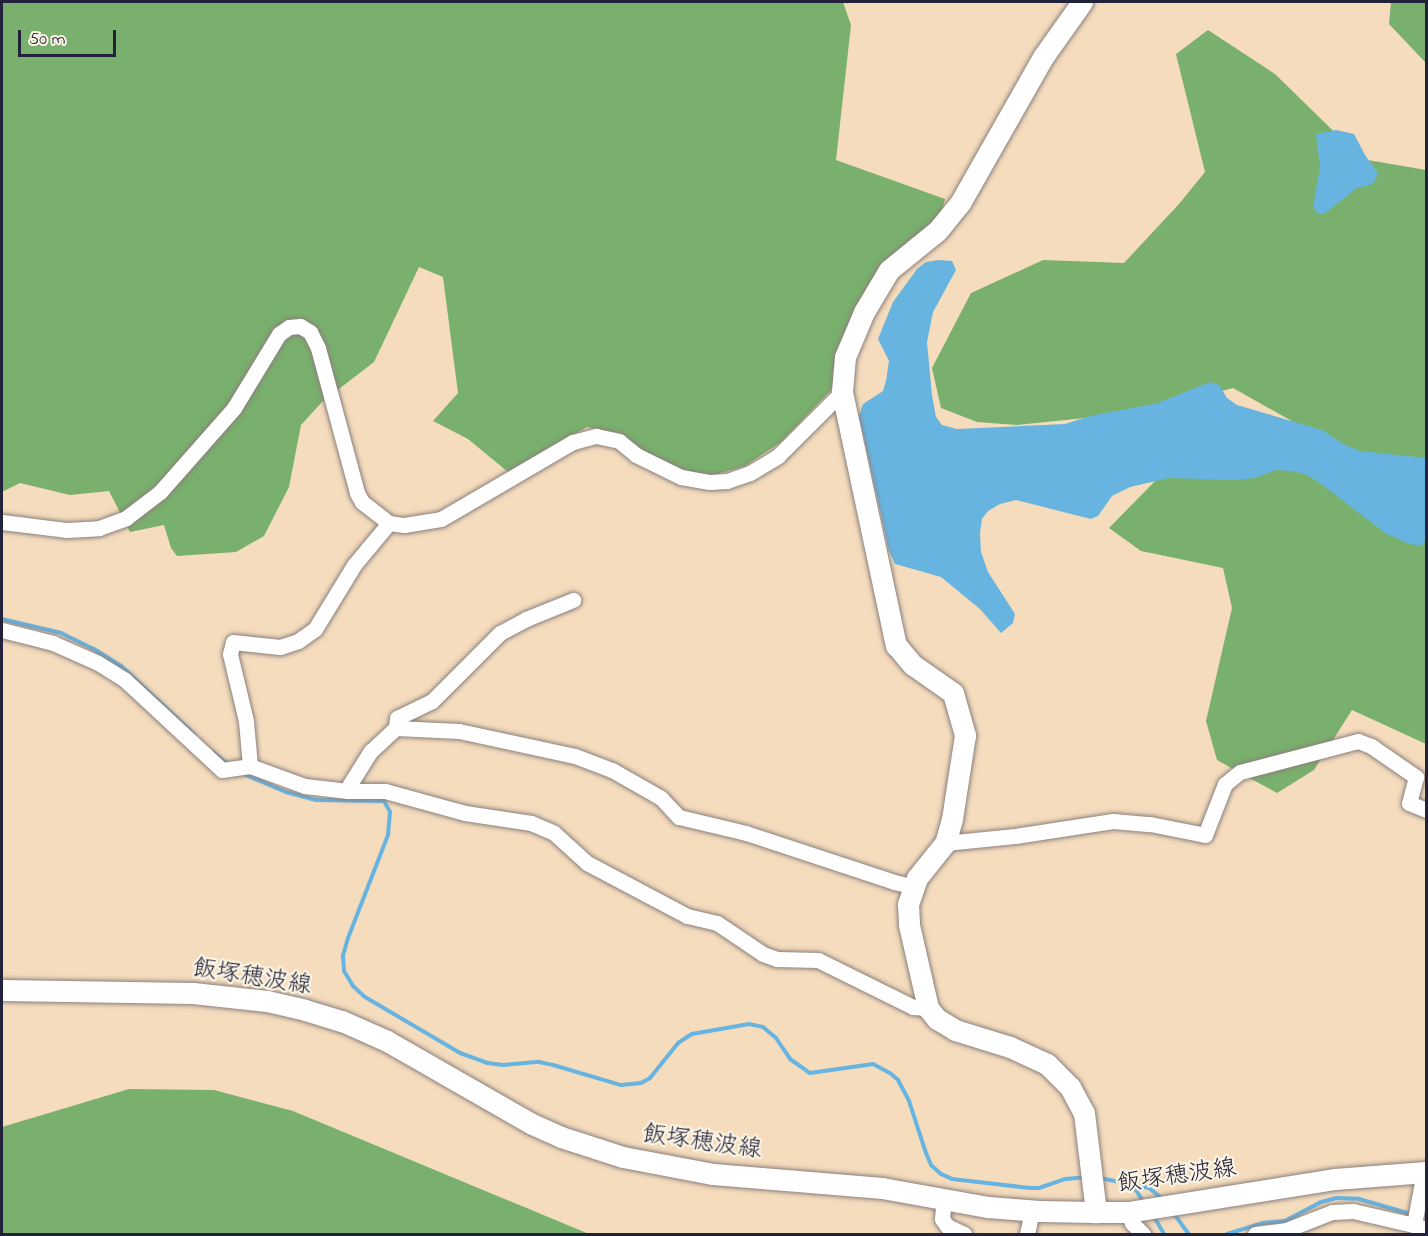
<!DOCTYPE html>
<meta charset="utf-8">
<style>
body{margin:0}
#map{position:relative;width:1428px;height:1236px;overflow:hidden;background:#f4dcbd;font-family:"Indie Flower","Klee One",sans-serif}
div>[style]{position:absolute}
.forest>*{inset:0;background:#79b06d}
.water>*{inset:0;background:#68b4e1}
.stream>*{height:4px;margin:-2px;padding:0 2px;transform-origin:2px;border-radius:2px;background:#68b4e1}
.roads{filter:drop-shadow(0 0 2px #8b7f7c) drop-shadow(0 0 2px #8b7f7c)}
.street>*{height:15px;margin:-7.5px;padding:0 7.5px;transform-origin:7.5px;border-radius:7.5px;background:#fff}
.secondary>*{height:21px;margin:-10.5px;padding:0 10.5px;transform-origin:10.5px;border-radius:10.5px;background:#fff}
span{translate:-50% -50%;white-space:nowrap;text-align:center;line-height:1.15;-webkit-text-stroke:4.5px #fcf5e5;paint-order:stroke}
.street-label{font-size:24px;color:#22223b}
.frame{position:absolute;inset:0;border:3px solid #22223b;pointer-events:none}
.scale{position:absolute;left:18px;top:30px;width:98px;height:27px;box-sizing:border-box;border:3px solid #22223b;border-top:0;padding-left:8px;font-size:18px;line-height:21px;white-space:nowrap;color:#22223b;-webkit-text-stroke:4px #fcf5e5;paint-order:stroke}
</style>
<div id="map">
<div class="forest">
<div style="clip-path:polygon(2px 2px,843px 2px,851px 25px,836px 160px,945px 199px,937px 231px,907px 242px,832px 389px,781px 442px,745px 466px,714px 475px,681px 470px,641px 449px,619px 433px,587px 427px,508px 472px,468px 439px,433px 421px,458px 393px,443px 277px,419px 267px,374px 362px,322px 402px,301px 425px,289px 487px,264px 536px,236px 552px,177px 556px,171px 548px,164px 525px,130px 532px,109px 491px,70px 495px,20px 483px,2px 492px)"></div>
<div style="clip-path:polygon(1391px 2px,1426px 2px,1426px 63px,1389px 24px)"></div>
<div style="clip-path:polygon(1208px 30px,1275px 74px,1362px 159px,1426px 170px,1426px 744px,1352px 710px,1314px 770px,1277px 793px,1217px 760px,1206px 721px,1232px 608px,1223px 568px,1141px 551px,1109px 528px,1163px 473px,1343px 450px,1233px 388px,1143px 412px,1017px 425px,977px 422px,941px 408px,932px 368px,971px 293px,1043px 260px,1124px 263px,1179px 204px,1205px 172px,1176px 54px)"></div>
<div style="clip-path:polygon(129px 1089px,214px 1090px,293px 1111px,589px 1234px,2px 1234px,2px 1127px)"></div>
</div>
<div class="water">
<div style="clip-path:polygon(1336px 130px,1354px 134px,1365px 155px,1378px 173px,1373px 184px,1357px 188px,1324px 214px,1318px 214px,1313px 207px,1320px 167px,1316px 134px)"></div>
<div style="clip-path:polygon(938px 260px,952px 261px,956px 270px,933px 312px,927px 342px,932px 395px,936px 417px,942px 425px,957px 429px,1065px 424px,1090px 416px,1158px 403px,1210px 382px,1219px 385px,1227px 398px,1237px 405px,1322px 430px,1343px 444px,1360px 451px,1426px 458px,1426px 534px,1424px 544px,1419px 546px,1407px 543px,1385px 533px,1320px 483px,1305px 474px,1292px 471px,1276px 470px,1255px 478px,1234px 480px,1169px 478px,1130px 487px,1112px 496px,1098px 516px,1091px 519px,1016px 500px,1000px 504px,988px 511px,982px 519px,980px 533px,981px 552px,988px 572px,1015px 614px,1013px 623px,1001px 633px,980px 609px,941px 577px,895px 564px,889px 551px,859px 416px,863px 404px,883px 391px,886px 381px,889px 361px,878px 339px,893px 302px,917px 269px,926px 262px)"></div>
</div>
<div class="stream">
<div style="left:2px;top:619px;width:61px;rotate:13.3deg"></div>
<div style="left:61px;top:633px;width:37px;rotate:26deg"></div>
<div style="left:94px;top:649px;width:32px;rotate:32deg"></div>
<div style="left:121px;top:666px;width:100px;rotate:43deg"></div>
<div style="left:213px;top:752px;width:19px;rotate:39deg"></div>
<div style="left:239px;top:772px;width:51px;rotate:23.1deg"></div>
<div style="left:286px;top:792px;width:31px;rotate:15deg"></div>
<div style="left:316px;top:800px;width:68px;rotate:0.8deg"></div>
<div style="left:384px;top:801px;width:13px;rotate:61deg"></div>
<div style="left:390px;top:812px;width:23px;rotate:95deg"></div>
<div style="left:388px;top:835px;width:110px;rotate:111.2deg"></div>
<div style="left:348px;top:938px;width:19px;rotate:106deg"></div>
<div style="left:343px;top:956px;width:15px;rotate:86deg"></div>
<div style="left:344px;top:971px;width:17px;rotate:59deg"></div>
<div style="left:353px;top:986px;width:16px;rotate:43deg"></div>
<div style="left:365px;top:997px;width:110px;rotate:30.5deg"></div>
<div style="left:460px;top:1053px;width:29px;rotate:20deg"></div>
<div style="left:487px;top:1063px;width:16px;rotate:7deg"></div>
<div style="left:503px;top:1065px;width:36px;rotate:-5deg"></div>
<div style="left:539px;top:1062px;width:14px;rotate:12deg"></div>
<div style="left:553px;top:1065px;width:71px;rotate:16.4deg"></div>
<div style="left:621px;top:1085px;width:20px;rotate:-6deg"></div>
<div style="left:641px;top:1083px;width:10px;rotate:-29deg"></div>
<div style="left:650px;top:1078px;width:45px;rotate:-51.3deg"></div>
<div style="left:678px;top:1043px;width:17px;rotate:-33deg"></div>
<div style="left:692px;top:1034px;width:58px;rotate:-10deg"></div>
<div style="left:749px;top:1024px;width:14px;rotate:12deg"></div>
<div style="left:763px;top:1027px;width:17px;rotate:40deg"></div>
<div style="left:776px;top:1038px;width:25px;rotate:56deg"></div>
<div style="left:790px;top:1059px;width:24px;rotate:35deg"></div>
<div style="left:810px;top:1073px;width:64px;rotate:-8.1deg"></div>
<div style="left:873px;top:1064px;width:19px;rotate:28deg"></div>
<div style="left:890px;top:1073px;width:11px;rotate:41deg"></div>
<div style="left:898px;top:1080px;width:24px;rotate:62deg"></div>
<div style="left:909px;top:1101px;width:55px;rotate:71.9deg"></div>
<div style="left:926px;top:1153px;width:13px;rotate:67deg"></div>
<div style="left:931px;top:1165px;width:13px;rotate:42deg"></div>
<div style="left:941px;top:1174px;width:12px;rotate:24deg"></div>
<div style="left:952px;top:1179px;width:79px;rotate:6.6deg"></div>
<div style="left:1030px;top:1188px;width:9px"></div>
<div style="left:1039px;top:1188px;width:28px;rotate:-19deg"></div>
<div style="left:1065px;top:1179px;width:21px;rotate:-5deg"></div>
<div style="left:1100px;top:1178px;width:50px;rotate:11.5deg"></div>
<div style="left:1149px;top:1188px;width:19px;rotate:39deg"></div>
<div style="left:1131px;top:1183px;width:23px;rotate:56deg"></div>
<div style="left:1172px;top:1211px;width:29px;rotate:54deg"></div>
<div style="left:1153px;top:1215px;width:22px;rotate:60deg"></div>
<div style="left:1227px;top:1234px;width:37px;rotate:-17deg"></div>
<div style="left:1262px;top:1223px;width:23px;rotate:-5deg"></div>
<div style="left:1285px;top:1221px;width:41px;rotate:-27.8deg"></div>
<div style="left:1321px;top:1202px;width:16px;rotate:-15deg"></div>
<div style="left:1336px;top:1198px;width:23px;rotate:2deg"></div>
<div style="left:1359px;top:1199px;width:54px;rotate:16.1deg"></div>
</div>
<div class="roads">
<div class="street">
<div style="left:2px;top:522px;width:64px;rotate:7.1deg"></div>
<div style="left:66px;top:530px;width:33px;rotate:-3deg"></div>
<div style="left:99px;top:528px;width:29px;rotate:-20deg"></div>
<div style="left:126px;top:518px;width:43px;rotate:-37.4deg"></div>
<div style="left:160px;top:492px;width:112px;rotate:-48.6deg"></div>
<div style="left:234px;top:408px;width:87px;rotate:-58.7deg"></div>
<div style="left:279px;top:334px;width:12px;rotate:-35deg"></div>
<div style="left:289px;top:327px;width:11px;rotate:-5deg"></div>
<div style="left:300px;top:326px;width:12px;rotate:31deg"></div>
<div style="left:310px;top:332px;width:18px;rotate:63deg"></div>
<div style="left:318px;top:348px;width:150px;rotate:74.9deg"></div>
<div style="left:357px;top:493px;width:10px;rotate:61deg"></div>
<div style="left:362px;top:502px;width:34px;rotate:38deg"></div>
<div style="left:389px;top:523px;width:15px;rotate:8deg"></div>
<div style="left:404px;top:525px;width:37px;rotate:-9deg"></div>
<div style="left:441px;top:519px;width:153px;rotate:-30.3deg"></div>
<div style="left:573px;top:442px;width:24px;rotate:-15deg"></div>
<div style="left:596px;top:436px;width:24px;rotate:12deg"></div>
<div style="left:619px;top:441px;width:22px;rotate:39deg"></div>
<div style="left:636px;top:455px;width:50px;rotate:26.1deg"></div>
<div style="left:681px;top:477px;width:29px;rotate:10deg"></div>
<div style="left:710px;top:482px;width:17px;rotate:-3deg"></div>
<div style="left:727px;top:481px;width:24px;rotate:-19deg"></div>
<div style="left:750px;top:473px;width:33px;rotate:-31deg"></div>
<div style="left:778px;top:456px;width:91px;rotate:-45deg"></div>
<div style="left:2px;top:630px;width:53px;rotate:14.3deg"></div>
<div style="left:53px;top:643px;width:49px;rotate:24deg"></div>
<div style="left:98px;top:663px;width:32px;rotate:32deg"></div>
<div style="left:125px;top:680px;width:132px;rotate:42.9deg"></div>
<div style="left:222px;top:770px;width:28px;rotate:-8deg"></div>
<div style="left:250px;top:766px;width:59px;rotate:20deg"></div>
<div style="left:305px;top:786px;width:43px;rotate:6.6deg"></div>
<div style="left:348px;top:791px;width:37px"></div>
<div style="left:385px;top:791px;width:83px;rotate:15.4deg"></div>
<div style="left:465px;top:813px;width:67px;rotate:8.6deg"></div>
<div style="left:531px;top:823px;width:25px;rotate:23deg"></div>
<div style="left:554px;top:833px;width:45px;rotate:42.3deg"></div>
<div style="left:587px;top:863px;width:113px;rotate:27.9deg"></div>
<div style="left:687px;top:916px;width:31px;rotate:13deg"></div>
<div style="left:717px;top:923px;width:55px;rotate:34deg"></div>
<div style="left:763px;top:954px;width:15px;rotate:20deg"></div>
<div style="left:777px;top:959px;width:41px;rotate:1.4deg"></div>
<div style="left:818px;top:960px;width:106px;rotate:26.3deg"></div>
<div style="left:913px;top:1007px;width:15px;rotate:4deg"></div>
<div style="left:396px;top:728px;width:10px;rotate:-84deg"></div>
<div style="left:397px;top:718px;width:39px;rotate:-26deg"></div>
<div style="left:432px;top:701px;width:96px;rotate:-45deg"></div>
<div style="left:500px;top:633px;width:30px;rotate:-28deg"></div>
<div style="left:526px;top:619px;width:51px;rotate:-22deg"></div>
<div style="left:250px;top:766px;width:45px;rotate:-95.1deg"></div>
<div style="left:246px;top:721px;width:69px;rotate:-103.4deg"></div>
<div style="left:230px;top:654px;width:12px;rotate:-76deg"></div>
<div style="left:233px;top:642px;width:47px;rotate:6.1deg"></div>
<div style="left:280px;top:647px;width:19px;rotate:-18deg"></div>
<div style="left:298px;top:641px;width:21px;rotate:-35deg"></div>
<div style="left:315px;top:629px;width:75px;rotate:-58.6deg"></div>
<div style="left:354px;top:565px;width:55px;rotate:-50.2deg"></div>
<div style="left:348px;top:791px;width:7px;rotate:-74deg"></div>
<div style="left:350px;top:784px;width:39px;rotate:-58deg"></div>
<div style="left:371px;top:751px;width:34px;rotate:-43deg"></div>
<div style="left:396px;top:728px;width:63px;rotate:2.7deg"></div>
<div style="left:459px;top:731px;width:119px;rotate:12.2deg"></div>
<div style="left:575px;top:756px;width:40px;rotate:21deg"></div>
<div style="left:612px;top:770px;width:56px;rotate:29.7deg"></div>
<div style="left:661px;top:798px;width:26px;rotate:47deg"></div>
<div style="left:679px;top:817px;width:69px;rotate:13.4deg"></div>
<div style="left:746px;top:833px;width:156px;rotate:18.3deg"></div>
<div style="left:894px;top:882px;width:18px;rotate:13deg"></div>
<div style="left:945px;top:843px;width:70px;rotate:-5.7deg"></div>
<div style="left:1015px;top:836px;width:99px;rotate:-8.7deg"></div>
<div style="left:1113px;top:821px;width:37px;rotate:5deg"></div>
<div style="left:1150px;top:824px;width:56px;rotate:11.3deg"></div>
<div style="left:1205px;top:835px;width:55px;rotate:-68.6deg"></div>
<div style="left:1225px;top:784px;width:19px;rotate:-39deg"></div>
<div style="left:1240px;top:772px;width:122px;rotate:-14.7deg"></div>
<div style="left:1358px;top:741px;width:14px;rotate:21deg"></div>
<div style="left:1371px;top:746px;width:55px;rotate:34.6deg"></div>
<div style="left:1416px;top:777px;width:27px;rotate:105deg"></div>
<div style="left:1409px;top:803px;width:18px;rotate:22deg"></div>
<div style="left:1424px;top:1171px;width:55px;rotate:100.5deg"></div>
<div style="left:1414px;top:1225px;width:13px;rotate:18deg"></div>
<div style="left:944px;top:1199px;width:20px;rotate:96deg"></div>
<div style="left:942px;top:1219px;width:9px;rotate:54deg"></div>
<div style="left:947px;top:1226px;width:19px;rotate:25deg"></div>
<div style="left:1128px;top:1212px;width:12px;rotate:70deg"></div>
<div style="left:1132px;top:1223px;width:16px;rotate:45deg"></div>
<div style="left:1027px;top:1234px;width:24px;rotate:-78deg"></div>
<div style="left:1255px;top:1234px;width:31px;rotate:-7deg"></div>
<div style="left:1286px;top:1230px;width:49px;rotate:-21.4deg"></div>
<div style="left:1332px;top:1212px;width:21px;rotate:-3deg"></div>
<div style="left:1353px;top:1211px;width:63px;rotate:12.9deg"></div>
</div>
<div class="secondary">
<div style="left:1082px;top:2px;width:67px;rotate:125.3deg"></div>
<div style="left:1043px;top:57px;width:168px;rotate:119.6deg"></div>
<div style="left:960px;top:203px;width:36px;rotate:129deg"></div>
<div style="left:937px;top:231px;width:62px;rotate:140.9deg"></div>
<div style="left:889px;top:270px;width:49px;rotate:120.8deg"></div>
<div style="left:864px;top:312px;width:49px;rotate:112.9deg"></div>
<div style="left:845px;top:357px;width:35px;rotate:95deg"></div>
<div style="left:842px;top:392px;width:259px;rotate:78deg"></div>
<div style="left:896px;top:645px;width:26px;rotate:50deg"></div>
<div style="left:913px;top:665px;width:49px;rotate:35deg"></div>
<div style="left:953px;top:693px;width:44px;rotate:74.1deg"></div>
<div style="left:965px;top:735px;width:85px;rotate:98.8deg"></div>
<div style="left:952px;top:819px;width:25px;rotate:106deg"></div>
<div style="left:945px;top:843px;width:45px;rotate:128.7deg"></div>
<div style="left:917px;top:878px;width:28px;rotate:109deg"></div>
<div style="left:908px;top:904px;width:21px;rotate:87deg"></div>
<div style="left:909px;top:925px;width:85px;rotate:77.1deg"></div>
<div style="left:928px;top:1008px;width:14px;rotate:51deg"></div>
<div style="left:937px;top:1019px;width:21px;rotate:31deg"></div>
<div style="left:955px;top:1030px;width:58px;rotate:17.2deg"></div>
<div style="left:1010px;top:1047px;width:41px;rotate:24.7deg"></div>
<div style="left:1047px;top:1064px;width:33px;rotate:45deg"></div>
<div style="left:1070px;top:1087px;width:30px;rotate:62deg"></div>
<div style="left:1084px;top:1113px;width:100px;rotate:83.1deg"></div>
<div style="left:2px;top:990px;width:191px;rotate:0.9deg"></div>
<div style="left:193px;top:993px;width:74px;rotate:6.2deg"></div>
<div style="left:267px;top:1001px;width:39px;rotate:13deg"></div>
<div style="left:305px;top:1010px;width:39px;rotate:17deg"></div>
<div style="left:342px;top:1021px;width:49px;rotate:24deg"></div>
<div style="left:387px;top:1041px;width:167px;rotate:29.8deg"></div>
<div style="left:532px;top:1124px;width:32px;rotate:24deg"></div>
<div style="left:561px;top:1137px;width:65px;rotate:17.9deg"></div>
<div style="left:623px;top:1157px;width:92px;rotate:10.7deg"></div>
<div style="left:713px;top:1174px;width:170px;rotate:4.7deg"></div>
<div style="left:882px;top:1188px;width:108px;rotate:10.2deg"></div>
<div style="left:988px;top:1207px;width:51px;rotate:4.5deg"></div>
<div style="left:1039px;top:1211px;width:57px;rotate:1deg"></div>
<div style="left:1096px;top:1212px;width:32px"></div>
<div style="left:1128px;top:1212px;width:210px;rotate:-9.1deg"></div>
<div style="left:1335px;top:1179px;width:91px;rotate:-4.4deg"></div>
</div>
</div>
<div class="street-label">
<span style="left:252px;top:978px;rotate:9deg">飯塚穂波線</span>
<span style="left:702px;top:1143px;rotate:8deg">飯塚穂波線</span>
<span style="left:1177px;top:1177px;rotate:-8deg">飯塚穂波線</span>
</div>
<div class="frame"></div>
<div class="scale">50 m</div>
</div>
